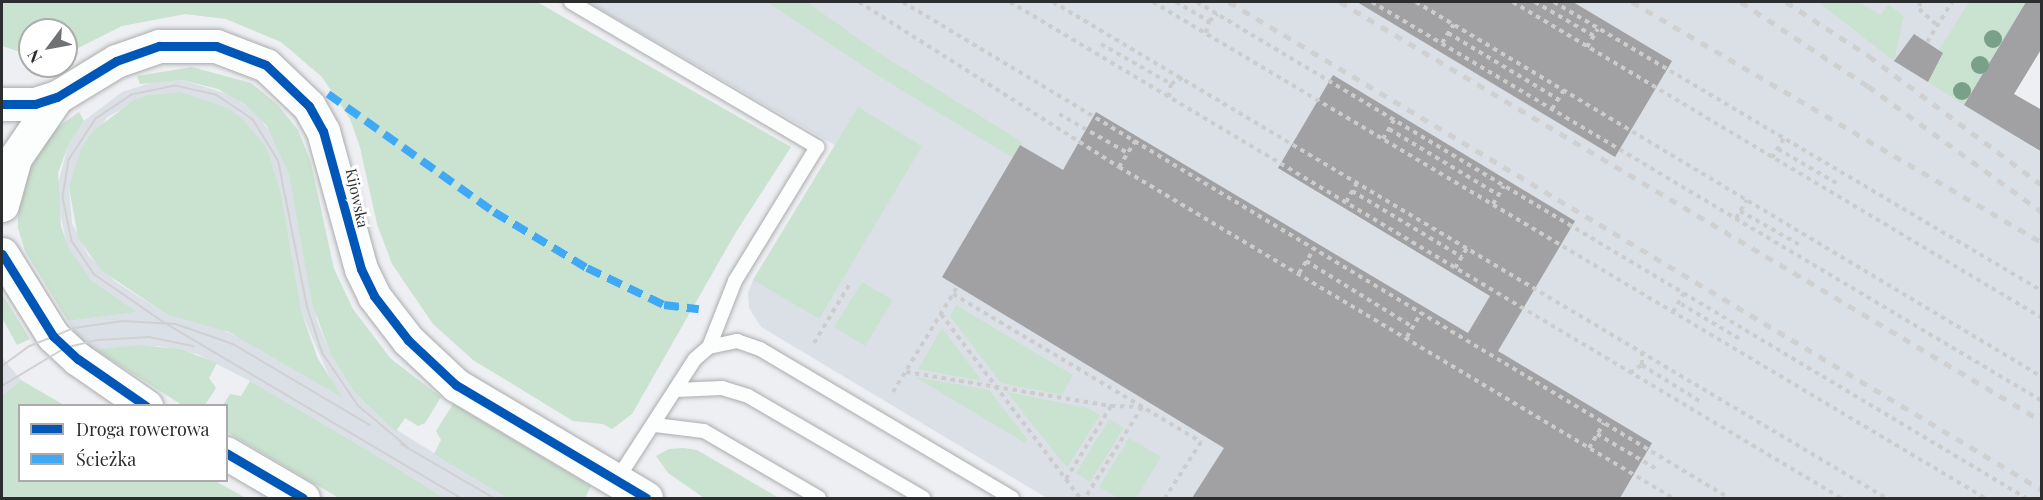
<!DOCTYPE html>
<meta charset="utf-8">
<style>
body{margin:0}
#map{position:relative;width:2043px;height:500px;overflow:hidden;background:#edeff2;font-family:"Playfair Display",serif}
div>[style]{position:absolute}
.built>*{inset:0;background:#dbe0e6}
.green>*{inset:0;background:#cae2d0}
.building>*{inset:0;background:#a1a1a3}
.path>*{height:4px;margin-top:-2px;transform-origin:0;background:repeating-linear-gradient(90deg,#cccccd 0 4.5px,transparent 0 9px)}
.roads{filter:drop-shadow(0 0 2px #abacae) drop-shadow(0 0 2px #abacae)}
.lane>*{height:14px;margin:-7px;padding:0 7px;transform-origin:7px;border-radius:7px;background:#fcfdfd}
.secondary>*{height:33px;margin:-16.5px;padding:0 16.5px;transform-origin:16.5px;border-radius:16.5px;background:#fcfdfd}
.tram>*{height:1.5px;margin:-0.75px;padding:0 0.75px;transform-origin:0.75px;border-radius:0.75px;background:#d0d0d1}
.rail>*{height:4.5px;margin-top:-2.25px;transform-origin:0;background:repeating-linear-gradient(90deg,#d0d0d1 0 8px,transparent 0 16px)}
.quiet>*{height:8px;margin-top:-4px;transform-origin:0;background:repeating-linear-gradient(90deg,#3fa9f5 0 15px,transparent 0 23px)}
.cycleway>*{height:9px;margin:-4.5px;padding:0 4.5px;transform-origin:4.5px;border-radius:4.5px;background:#0057b8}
.trees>*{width:18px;height:18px;margin:-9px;border-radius:50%;background:#79a088}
span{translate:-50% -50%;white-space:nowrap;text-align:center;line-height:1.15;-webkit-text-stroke:6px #fff;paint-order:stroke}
.street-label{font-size:15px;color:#2c2d2e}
.frame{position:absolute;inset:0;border:3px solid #2c2d2e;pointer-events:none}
.legend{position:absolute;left:18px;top:404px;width:210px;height:78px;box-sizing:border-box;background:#fff;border:2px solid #ababab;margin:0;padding:8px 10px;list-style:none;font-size:18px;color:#2c2d2e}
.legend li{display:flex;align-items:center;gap:12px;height:30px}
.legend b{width:30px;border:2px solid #ababab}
.north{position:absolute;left:18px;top:18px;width:60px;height:60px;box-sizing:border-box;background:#fff;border:2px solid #ababab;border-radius:50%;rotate:238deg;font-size:16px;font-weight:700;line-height:24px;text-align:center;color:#2c2d2e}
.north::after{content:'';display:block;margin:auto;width:21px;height:27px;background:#707173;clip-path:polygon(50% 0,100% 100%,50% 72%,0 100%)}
</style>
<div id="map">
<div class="built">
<div style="clip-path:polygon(588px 2px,2026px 2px,1965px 105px,2041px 152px,2041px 498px,1047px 498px,761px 327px,749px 308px,748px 293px,753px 280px,835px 145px)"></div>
<div style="clip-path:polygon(evenodd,182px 80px,231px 95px,256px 114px,276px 139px,289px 175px,317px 321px,330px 353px,354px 392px,387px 424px,507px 498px,444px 498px,250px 381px,197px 354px,159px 346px,91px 351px,77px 335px,68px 321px,136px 312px,91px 280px,67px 247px,56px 191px,68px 146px,84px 121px,122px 92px,157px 81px,182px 80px,180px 92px,245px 121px,266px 149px,281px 193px,302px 314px,330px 378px,202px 321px,166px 314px,116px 282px,88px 255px,72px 223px,69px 187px,107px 117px,148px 95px,180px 92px)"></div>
<div style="clip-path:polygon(2px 357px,21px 380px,2px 396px)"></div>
</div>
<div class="green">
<div style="clip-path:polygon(2px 2px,537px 2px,791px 147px,736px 232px,632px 414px,612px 429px,603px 424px,573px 421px,473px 360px,433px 324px,392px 264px,377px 224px,360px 147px,350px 119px,322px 77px,281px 42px,226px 19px,185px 14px,122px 26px,66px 54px,66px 30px,30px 30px,30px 55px,2px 46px)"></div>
<div style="clip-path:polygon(767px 2px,807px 2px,874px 50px,1022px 142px,1013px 158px,877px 75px)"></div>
<div style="clip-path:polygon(1818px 2px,1859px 2px,1881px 15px,1888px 4px,1904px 16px,1894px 61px)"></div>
<div style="clip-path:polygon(1969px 2px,2026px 2px,1964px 105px,1928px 82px,1943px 53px,1939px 50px)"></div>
<div style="clip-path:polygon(192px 67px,251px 83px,277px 104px,298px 130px,311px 163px,334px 269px,353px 309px,391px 359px,441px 397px,425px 423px,418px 426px,405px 418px,396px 431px,387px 424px,354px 392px,330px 353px,312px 303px,289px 175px,267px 126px,244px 104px,218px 89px,182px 80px,140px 84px,137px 76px)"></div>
<div style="clip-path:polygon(180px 92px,228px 108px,245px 121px,267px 149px,281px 193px,302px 314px,318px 359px,343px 398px,229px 332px,166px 314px,101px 270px,78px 238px,69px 187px,81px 149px,92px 132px,134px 100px,148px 95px)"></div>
<div style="clip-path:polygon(858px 107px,922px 146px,819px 319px,753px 280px)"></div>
<div style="clip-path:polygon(79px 112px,84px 121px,68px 146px,58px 173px,61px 226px,68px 247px,91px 280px,137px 312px,68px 321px,25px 251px,18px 228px,18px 200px,26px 168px,51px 132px)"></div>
<div style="clip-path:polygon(862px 282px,893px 300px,865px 346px,834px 327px)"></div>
<div style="clip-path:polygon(2px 294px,30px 339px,17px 345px,2px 318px)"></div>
<div style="clip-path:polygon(956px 305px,1073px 375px,1062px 395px,1001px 383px,950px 316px)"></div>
<div style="clip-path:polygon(942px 328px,982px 381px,918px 369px)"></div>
<div style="clip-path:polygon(137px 345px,180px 349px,217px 363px,209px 378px,216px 388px,205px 405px,182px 405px,96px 350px)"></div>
<div style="clip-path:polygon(915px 377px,989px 390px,1027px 439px,1025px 443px)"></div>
<div style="clip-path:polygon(21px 380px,64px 405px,20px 406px,20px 480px,215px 481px,246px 498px,2px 498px,2px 396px)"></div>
<div style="clip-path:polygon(250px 381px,375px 455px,444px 498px,339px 498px,227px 432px,226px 406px,223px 405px,230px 394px,241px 396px)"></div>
<div style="clip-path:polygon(1007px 392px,1088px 408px,1100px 415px,1067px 468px)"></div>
<div style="clip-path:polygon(453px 404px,591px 486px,585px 498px,507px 498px,434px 454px,441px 440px,436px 431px)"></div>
<div style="clip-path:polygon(1109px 419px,1124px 428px,1090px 482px,1076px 473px)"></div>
<div style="clip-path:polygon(1129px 438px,1161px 457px,1136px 498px,1118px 498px,1099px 487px)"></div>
<div style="clip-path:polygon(683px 448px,697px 450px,779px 498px,704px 498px,668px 473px,656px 456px,669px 449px)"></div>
</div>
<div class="building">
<div style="clip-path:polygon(1357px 2px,1573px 2px,1672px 61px,1615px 157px)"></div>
<div style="clip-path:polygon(2026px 2px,2042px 2px,2042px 48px,2014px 94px,2042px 110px,2042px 152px,1964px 105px)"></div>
<div style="clip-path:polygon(1914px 34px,1943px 53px,1928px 82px,1894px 61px)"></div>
<div style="clip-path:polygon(1333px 75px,1575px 221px,1498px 351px,1652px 443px,1620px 498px,1192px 498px,1224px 448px,942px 277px,1020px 145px,1063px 170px,1096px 112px,1468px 333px,1490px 296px,1278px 168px)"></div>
</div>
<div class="path">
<div style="left:859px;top:2px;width:308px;rotate:32.4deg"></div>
<div style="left:1119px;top:167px;width:645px;rotate:30.86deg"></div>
<div style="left:903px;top:2px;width:963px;rotate:30.98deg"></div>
<div style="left:1010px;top:2px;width:968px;rotate:30.83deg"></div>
<div style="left:1053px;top:2px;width:969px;rotate:30.77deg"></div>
<div style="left:1153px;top:2px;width:969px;rotate:30.8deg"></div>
<div style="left:1176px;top:2px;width:38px;rotate:30deg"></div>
<div style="left:1197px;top:2px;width:966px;rotate:30.89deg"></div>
<div style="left:1372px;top:2px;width:780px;rotate:30.77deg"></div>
<div style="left:1416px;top:2px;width:730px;rotate:30.92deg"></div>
<div style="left:1513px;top:2px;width:616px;rotate:30.85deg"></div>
<div style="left:1535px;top:2px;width:68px;rotate:30deg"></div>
<div style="left:1554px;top:2px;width:567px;rotate:30.63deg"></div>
<div style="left:1920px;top:2px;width:7px;rotate:98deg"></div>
<div style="left:1919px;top:9px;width:24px;rotate:42deg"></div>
<div style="left:1206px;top:33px;width:12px;rotate:-76deg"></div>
<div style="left:1209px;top:21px;width:11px;rotate:-38deg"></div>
<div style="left:1448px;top:33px;width:128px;rotate:31deg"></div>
<div style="left:1927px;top:42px;width:47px;rotate:-58deg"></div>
<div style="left:1442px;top:43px;width:22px;rotate:-58deg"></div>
<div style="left:1101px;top:44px;width:81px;rotate:29.7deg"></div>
<div style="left:1587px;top:47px;width:21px;rotate:-59deg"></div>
<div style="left:1169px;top:97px;width:13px;rotate:-81deg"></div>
<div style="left:1171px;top:84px;width:13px;rotate:-29deg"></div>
<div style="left:1552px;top:109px;width:22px;rotate:-58deg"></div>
<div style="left:1059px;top:114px;width:79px;rotate:29.5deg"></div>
<div style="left:1389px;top:129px;width:128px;rotate:31deg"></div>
<div style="left:1383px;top:139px;width:22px;rotate:-60deg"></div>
<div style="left:1778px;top:149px;width:69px;rotate:30.3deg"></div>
<div style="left:1772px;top:158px;width:26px;rotate:-59deg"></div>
<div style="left:1119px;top:167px;width:31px;rotate:-58deg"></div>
<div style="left:1352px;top:191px;width:128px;rotate:31deg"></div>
<div style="left:1346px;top:202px;width:22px;rotate:-60deg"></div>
<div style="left:1493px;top:204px;width:21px;rotate:-59deg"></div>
<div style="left:1740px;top:211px;width:69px;rotate:29.5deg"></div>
<div style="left:1736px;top:218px;width:21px;rotate:-59deg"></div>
<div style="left:1306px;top:261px;width:126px;rotate:31.7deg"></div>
<div style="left:1455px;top:268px;width:23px;rotate:-59deg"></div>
<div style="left:1299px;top:273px;width:28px;rotate:-58deg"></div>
<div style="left:953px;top:294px;width:289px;rotate:30.8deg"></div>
<div style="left:1201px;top:442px;width:67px;rotate:122.7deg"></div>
<div style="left:1681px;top:304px;width:69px;rotate:30.7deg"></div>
<div style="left:1673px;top:312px;width:22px;rotate:-60deg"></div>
<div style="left:941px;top:314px;width:231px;rotate:52.9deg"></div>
<div style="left:1407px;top:337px;width:28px;rotate:-60deg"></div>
<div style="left:814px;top:343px;width:71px;rotate:-58.8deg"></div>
<div style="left:1642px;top:365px;width:70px;rotate:32.1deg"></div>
<div style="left:906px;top:372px;width:208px;rotate:9.4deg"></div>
<div style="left:1111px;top:406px;width:31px;rotate:2deg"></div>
<div style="left:1142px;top:407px;width:107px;rotate:122.1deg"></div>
<div style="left:1630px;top:373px;width:14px;rotate:-34deg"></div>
<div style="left:1642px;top:365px;width:12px;rotate:-90deg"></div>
<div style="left:893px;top:392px;width:123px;rotate:-58.6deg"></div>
<div style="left:1597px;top:434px;width:71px;rotate:30.5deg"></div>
<div style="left:1589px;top:448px;width:29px;rotate:-59deg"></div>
<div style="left:1066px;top:479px;width:86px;rotate:-58.3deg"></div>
</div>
<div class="roads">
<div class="lane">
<div style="left:571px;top:2px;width:286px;rotate:30.5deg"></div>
<div style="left:817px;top:147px;width:157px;rotate:121.5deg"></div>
<div style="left:735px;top:281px;width:71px;rotate:111.5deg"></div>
<div style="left:676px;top:390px;width:46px;rotate:-2.5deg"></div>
<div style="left:722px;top:388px;width:27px;rotate:17deg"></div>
<div style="left:748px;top:396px;width:203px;rotate:30.2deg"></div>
<div style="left:655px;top:425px;width:49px;rotate:7deg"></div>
<div style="left:704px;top:431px;width:133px;rotate:30.2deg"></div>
<div style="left:616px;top:481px;width:145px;rotate:-57.1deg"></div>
<div style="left:695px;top:359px;width:18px;rotate:-41deg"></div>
<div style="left:709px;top:347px;width:29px;rotate:-12deg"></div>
<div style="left:737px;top:341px;width:24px;rotate:19deg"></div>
<div style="left:760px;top:349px;width:293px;rotate:30.6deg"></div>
</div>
<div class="secondary">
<div style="left:2px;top:104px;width:33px"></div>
<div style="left:35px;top:104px;width:23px;rotate:-18deg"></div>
<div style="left:57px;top:97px;width:69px;rotate:-31.4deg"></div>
<div style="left:116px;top:61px;width:46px;rotate:-19.2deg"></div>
<div style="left:159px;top:46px;width:57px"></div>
<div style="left:216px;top:46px;width:53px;rotate:20.8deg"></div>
<div style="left:266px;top:65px;width:59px;rotate:43.6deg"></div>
<div style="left:309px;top:106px;width:29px;rotate:61deg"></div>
<div style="left:323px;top:131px;width:143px;rotate:74.6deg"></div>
<div style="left:361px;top:269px;width:30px;rotate:64deg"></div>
<div style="left:374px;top:296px;width:56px;rotate:52.3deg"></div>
<div style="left:408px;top:340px;width:66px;rotate:43.2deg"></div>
<div style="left:456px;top:385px;width:221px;rotate:30.7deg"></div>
<div style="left:2px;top:205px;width:49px;rotate:-74.5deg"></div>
<div style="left:15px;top:158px;width:74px;rotate:-55.5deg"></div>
<div style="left:2px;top:254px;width:97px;rotate:58.1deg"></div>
<div style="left:53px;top:336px;width:34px;rotate:43deg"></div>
<div style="left:78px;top:359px;width:83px;rotate:34.7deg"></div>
<div style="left:226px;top:453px;width:89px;rotate:30.3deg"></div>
</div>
</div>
<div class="tram">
<div style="left:2px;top:366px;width:34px;rotate:-36deg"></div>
<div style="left:30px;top:346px;width:48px;rotate:-22.2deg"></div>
<div style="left:74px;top:328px;width:49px;rotate:-8.1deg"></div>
<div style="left:123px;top:321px;width:53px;rotate:3.2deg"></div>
<div style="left:176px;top:324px;width:60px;rotate:19.3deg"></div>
<div style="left:233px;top:344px;width:159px;rotate:30.6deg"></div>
<div style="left:2px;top:386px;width:74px;rotate:-31.1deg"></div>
<div style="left:65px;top:348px;width:33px;rotate:-14deg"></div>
<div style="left:97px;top:340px;width:52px;rotate:-3.3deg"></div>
<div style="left:149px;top:337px;width:45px;rotate:11.6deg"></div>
<div style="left:401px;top:444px;width:108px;rotate:30.1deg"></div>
<div style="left:407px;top:447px;width:64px;rotate:-140.1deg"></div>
<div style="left:358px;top:406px;width:64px;rotate:-124.2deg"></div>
<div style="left:322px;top:353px;width:48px;rotate:-108.1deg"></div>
<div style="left:307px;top:307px;width:149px;rotate:-101.2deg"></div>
<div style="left:278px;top:161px;width:48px;rotate:-121.4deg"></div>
<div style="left:253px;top:120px;width:45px;rotate:-146deg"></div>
<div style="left:216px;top:95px;width:42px;rotate:-167.6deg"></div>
<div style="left:175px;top:86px;width:44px;rotate:168.2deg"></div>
<div style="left:132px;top:95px;width:43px;rotate:146.3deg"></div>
<div style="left:96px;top:119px;width:49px;rotate:123.4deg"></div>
<div style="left:69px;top:160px;width:37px;rotate:99deg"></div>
<div style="left:63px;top:197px;width:45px;rotate:78.4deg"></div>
<div style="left:72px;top:241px;width:40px;rotate:56deg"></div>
<div style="left:94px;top:274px;width:86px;rotate:34.6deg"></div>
<div style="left:165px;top:323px;width:344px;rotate:30.6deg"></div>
</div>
<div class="rail">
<div style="left:1229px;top:2px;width:948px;rotate:30.97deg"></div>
<div style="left:1340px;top:2px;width:818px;rotate:30.83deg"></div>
<div style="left:1632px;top:2px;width:476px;rotate:30.4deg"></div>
<div style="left:1741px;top:2px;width:152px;rotate:33.5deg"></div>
<div style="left:1868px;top:86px;width:215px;rotate:35.9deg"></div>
<div style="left:1786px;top:2px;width:99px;rotate:33deg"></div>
<div style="left:1869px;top:56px;width:216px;rotate:36.7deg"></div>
</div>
<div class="quiet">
<div style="left:328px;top:94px;width:204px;rotate:35.4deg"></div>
<div style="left:494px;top:212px;width:109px;rotate:31.1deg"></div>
<div style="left:587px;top:268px;width:85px;rotate:25.7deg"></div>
<div style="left:664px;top:305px;width:35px;rotate:7deg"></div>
</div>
<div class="cycleway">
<div style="left:2px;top:104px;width:33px"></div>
<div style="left:35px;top:104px;width:23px;rotate:-18deg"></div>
<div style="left:57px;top:97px;width:69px;rotate:-31.4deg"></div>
<div style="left:116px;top:61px;width:46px;rotate:-19.2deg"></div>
<div style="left:159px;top:46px;width:57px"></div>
<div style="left:216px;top:46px;width:53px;rotate:20.8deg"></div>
<div style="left:266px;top:65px;width:59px;rotate:43.6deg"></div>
<div style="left:309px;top:106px;width:29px;rotate:61deg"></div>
<div style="left:323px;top:131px;width:143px;rotate:74.6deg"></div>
<div style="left:361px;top:269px;width:30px;rotate:64deg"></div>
<div style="left:374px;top:296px;width:56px;rotate:52.3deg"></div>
<div style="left:408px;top:340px;width:66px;rotate:43.2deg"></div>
<div style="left:456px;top:385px;width:221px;rotate:30.7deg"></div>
<div style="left:2px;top:254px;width:97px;rotate:58.1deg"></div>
<div style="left:53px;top:336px;width:34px;rotate:43deg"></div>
<div style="left:78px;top:359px;width:83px;rotate:34.7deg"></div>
<div style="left:226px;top:453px;width:89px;rotate:30.3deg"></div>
</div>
<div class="trees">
<div style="left:1993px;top:39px"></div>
<div style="left:1980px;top:65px"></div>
<div style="left:1962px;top:91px"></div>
</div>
<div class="street-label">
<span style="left:357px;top:198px;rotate:78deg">Kijowska</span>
</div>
<div class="frame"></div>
<ul class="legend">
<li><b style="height:8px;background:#0057b8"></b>Droga rowerowa</li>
<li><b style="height:8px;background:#3fa9f5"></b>Ścieżka</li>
</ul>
<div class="north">N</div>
</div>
